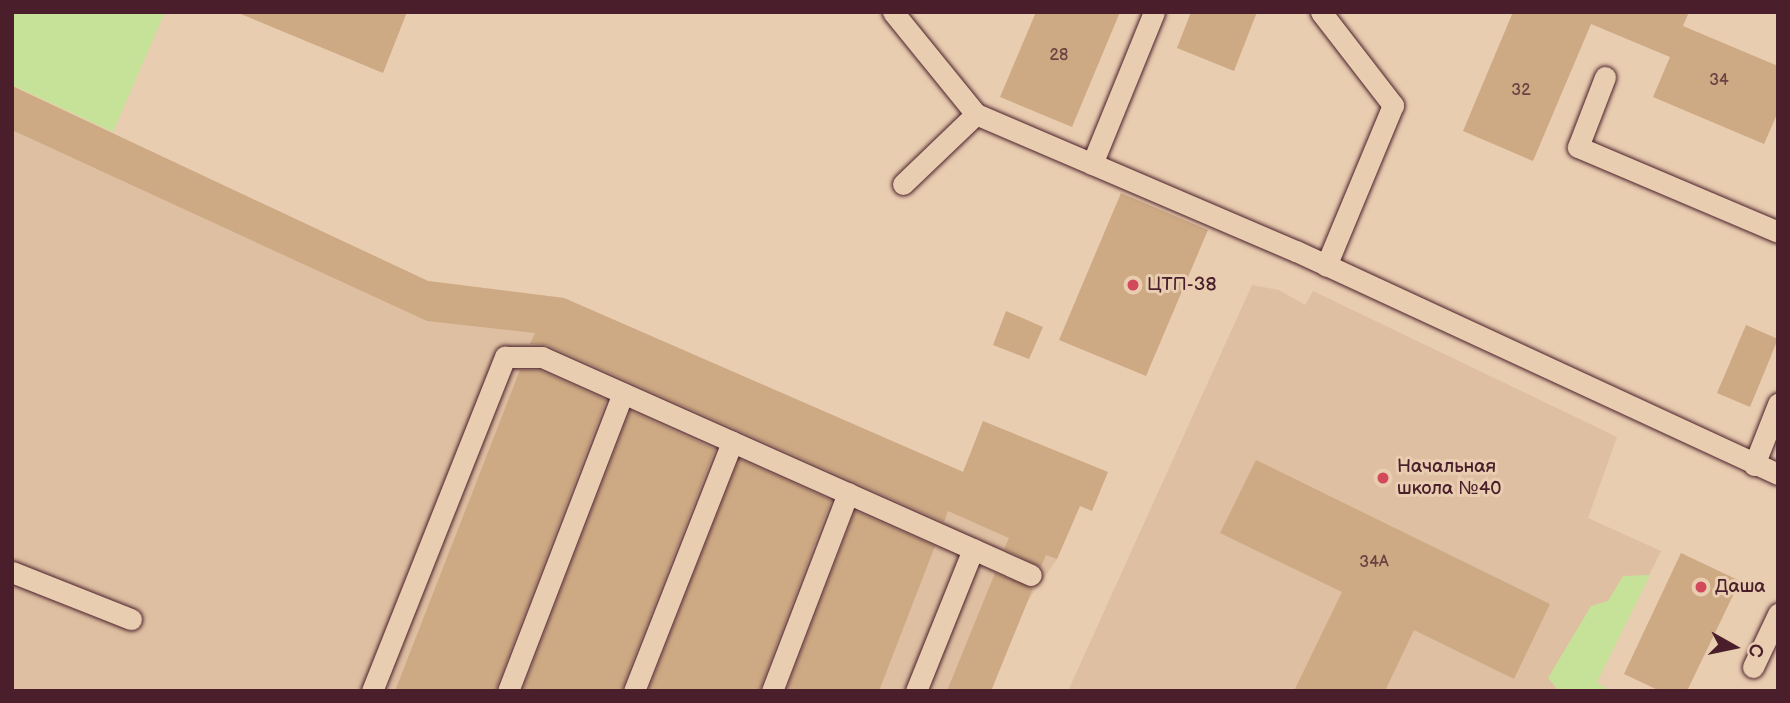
<!DOCTYPE html>
<meta charset="utf-8">
<style>
body{margin:0}
#map{position:relative;width:1790px;height:703px;overflow:hidden;background:#e9cdb0;font-family:"Balsamiq Sans",sans-serif}
div>[style]{position:absolute}
.built>*{inset:0;background:#debfa1}
.green>*{inset:0;background:#c6e299}
.building>*{inset:0;background:#cda984}
.roads{filter:drop-shadow(0 0 2px #4a1f2b) drop-shadow(0 0 2px #4a1f2b)}
.service>*{height:21px;margin:-10.5px;padding:0 10.5px;transform-origin:10.5px;border-radius:10.5px;background:#e9cdb0}
.dots>*{width:19px;height:19px;translate:-50% -50%;box-sizing:border-box;border:4px solid #e9cdb0;border-radius:50%}
span{translate:-50% -50%;white-space:nowrap;text-align:center;line-height:1.15;-webkit-text-stroke:6px #e9cdb0;paint-order:stroke}
.number-label{font-size:16px;color:#6b4241}
.number-label span{-webkit-text-stroke-width:0}
.poi-label{font-size:19px;color:#4a1f2b}
.left{translate:0 -50%;text-align:left}
.frame{position:absolute;inset:0;border:14px solid #4a1f2b;pointer-events:none}
.north{position:absolute;left:1699px;top:612px;width:70px;height:70px;-webkit-text-stroke:5px #e9cdb0;paint-order:stroke;rotate:99deg;font-size:19px;font-weight:700;line-height:28px;text-align:center;color:#4a1f2b}
.north::after{content:'';display:block;margin:auto;width:24px;height:32px;background:#4a1f2b;clip-path:polygon(50% 0,100% 100%,50% 72%,0 100%)}
</style>
<div id="map">
<div class="built">
<div style="clip-path:polygon(12px 86px,428px 281px,564px 298px,1074px 520px,1057px 559px,1027px 602px,991px 691px,12px 691px)"></div>
<div style="clip-path:polygon(1252px 285px,1279px 290px,1305px 305px,1313px 291px,1617px 437px,1588px 518px,1661px 551px,1597px 682px,1610px 691px,1068px 691px)"></div>
</div>
<div class="green">
<div style="clip-path:polygon(12px 12px,165px 12px,113px 132px,12px 85px)"></div>
<div style="clip-path:polygon(1650px 575px,1597px 682px,1610px 691px,1559px 691px,1548px 678px,1591px 606px,1608px 601px,1623px 576px)"></div>
</div>
<div class="building">
<div style="clip-path:polygon(236px 12px,407px 12px,383px 73px)"></div>
<div style="clip-path:polygon(1036px 12px,1120px 12px,1072px 127px,1000px 97px)"></div>
<div style="clip-path:polygon(1191px 12px,1257px 12px,1234px 71px,1177px 48px)"></div>
<div style="clip-path:polygon(1513px 12px,1689px 12px,1683px 26px,1778px 66px,1778px 112px,1764px 144px,1653px 97px,1670px 57px,1591px 24px,1533px 161px,1463px 131px)"></div>
<div style="clip-path:polygon(12px 86px,428px 281px,564px 298px,963px 472px,983px 421px,1108px 472px,1092px 511px,1080px 506px,1057px 559px,1046px 555px,1041px 567px,1004px 549px,1009px 538px,948px 511px,944px 522px,547px 345px,530px 344px,535px 333px,427px 321px,12px 130px)"></div>
<div style="clip-path:polygon(1121px 193px,1208px 230px,1146px 376px,1059px 340px)"></div>
<div style="clip-path:polygon(1006px 311px,1043px 327px,1029px 359px,993px 345px)"></div>
<div style="clip-path:polygon(1746px 325px,1778px 339px,1750px 407px,1717px 393px)"></div>
<div style="clip-path:polygon(520px 370px,539px 370px,606px 400px,495px 691px,395px 691px)"></div>
<div style="clip-path:polygon(630px 411px,715px 449px,621px 691px,522px 691px)"></div>
<div style="clip-path:polygon(739px 459px,831px 500px,759px 691px,648px 691px)"></div>
<div style="clip-path:polygon(1256px 460px,1550px 604px,1514px 679px,1414px 630px,1385px 691px,1294px 691px,1342px 592px,1220px 533px)"></div>
<div style="clip-path:polygon(855px 511px,935px 546px,879px 691px,786px 691px)"></div>
<div style="clip-path:polygon(1681px 553px,1740px 581px,1687px 691px,1660px 691px,1624px 674px)"></div>
<div style="clip-path:polygon(995px 573px,1033px 588px,991px 691px,947px 691px)"></div>
</div>
<div class="roads">
<div class="service">
<div style="left:893px;top:12px;width:132px;rotate:50.9deg"></div>
<div style="left:976px;top:114px;width:348px;rotate:23.2deg"></div>
<div style="left:1296px;top:251px;width:531px;rotate:24.83deg"></div>
<div style="left:1321px;top:12px;width:118px;rotate:52.3deg"></div>
<div style="left:1393px;top:105px;width:174px;rotate:112.6deg"></div>
<div style="left:1605px;top:77px;width:75px;rotate:111.1deg"></div>
<div style="left:1578px;top:147px;width:217px;rotate:23deg"></div>
<div style="left:1092px;top:164px;width:164px;rotate:-67.8deg"></div>
<div style="left:903px;top:184px;width:101px;rotate:-43.8deg"></div>
<div style="left:1754px;top:465px;width:66px;rotate:-68.5deg"></div>
<div style="left:12px;top:572px;width:128px;rotate:21.6deg"></div>
<div style="left:1753px;top:667px;width:59px;rotate:-64.7deg"></div>
<div style="left:372px;top:691px;width:360px;rotate:-68.3deg"></div>
<div style="left:505px;top:357px;width:37px"></div>
<div style="left:542px;top:357px;width:535px;rotate:24.03deg"></div>
<div style="left:508px;top:691px;width:319px;rotate:-68.9deg"></div>
<div style="left:634px;top:691px;width:268px;rotate:-68.5deg"></div>
<div style="left:772px;top:691px;width:212px;rotate:-69deg"></div>
<div style="left:916px;top:691px;width:153px;rotate:-68.1deg"></div>
</div>
</div>
<div class="dots">
<div style="left:1133px;top:285px;background:#d1495b"></div>
<div style="left:1383px;top:478px;background:#d1495b"></div>
<div style="left:1701px;top:587px;background:#d1495b"></div>
</div>
<div class="number-label">
<span style="left:1059px;top:56px">28</span>
<span style="left:1719px;top:81px">34</span>
<span style="left:1521px;top:91px">32</span>
<span style="left:1374px;top:563px">34А</span>
</div>
<div class="poi-label">
<span class="left" style="left:1147px;top:285px">ЦТП-38</span>
<span class="left" style="left:1397px;top:478px">Начальная<br>школа №40</span>
<span class="left" style="left:1715px;top:587px">Даша</span>
</div>
<div class="frame"></div>
<div class="north">С</div>
</div>
